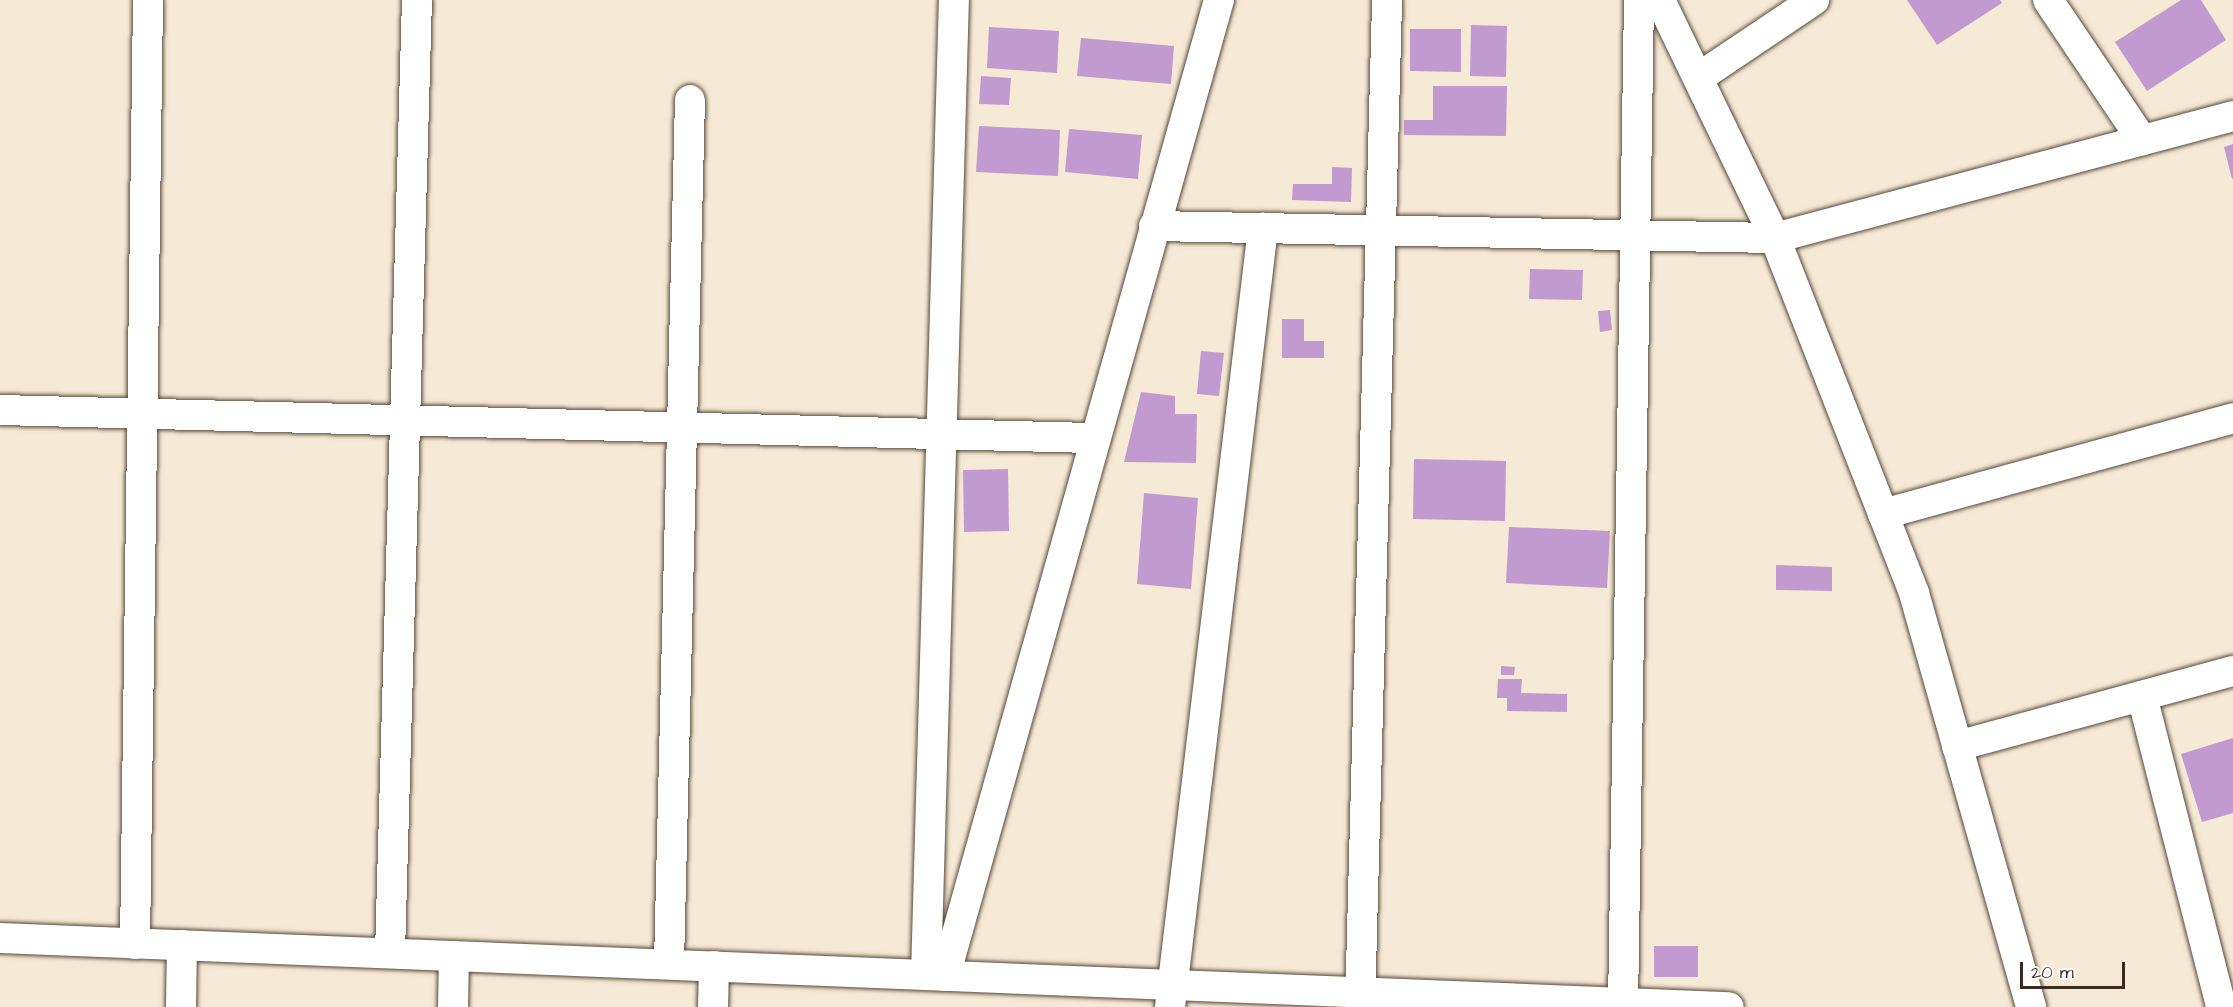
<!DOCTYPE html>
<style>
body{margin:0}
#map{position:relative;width:2233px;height:1007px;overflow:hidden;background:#f6ead6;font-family:"Architects Daughter",sans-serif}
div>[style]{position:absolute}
.building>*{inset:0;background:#c19acf}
.roads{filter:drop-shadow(0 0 2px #57473a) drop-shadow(0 0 2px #57473a)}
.street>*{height:30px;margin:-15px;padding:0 15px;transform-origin:15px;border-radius:15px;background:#fff}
span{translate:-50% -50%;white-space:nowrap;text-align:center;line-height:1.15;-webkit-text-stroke:6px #fff;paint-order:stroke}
.scale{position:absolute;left:2020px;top:962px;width:105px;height:27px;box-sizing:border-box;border:3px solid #3b2a1e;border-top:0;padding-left:8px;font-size:18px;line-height:21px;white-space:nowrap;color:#3b2a1e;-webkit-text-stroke:4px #fff;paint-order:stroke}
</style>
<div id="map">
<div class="building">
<div style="clip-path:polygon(1907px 0,2000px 0,2002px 3px,1937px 45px)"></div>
<div style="clip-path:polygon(2181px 0,2201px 0,2226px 40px,2147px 91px,2115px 42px)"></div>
<div style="clip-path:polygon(1471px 25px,1507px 26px,1506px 77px,1470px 76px)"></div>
<div style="clip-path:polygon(989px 27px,1059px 31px,1057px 73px,987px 68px)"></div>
<div style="clip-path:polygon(1410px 29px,1461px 29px,1461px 72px,1410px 71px)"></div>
<div style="clip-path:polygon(1081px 38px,1174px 46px,1171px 84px,1077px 76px)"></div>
<div style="clip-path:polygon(981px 76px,1011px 78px,1009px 105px,979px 104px)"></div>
<div style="clip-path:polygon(1433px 86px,1507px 86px,1506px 136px,1404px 135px,1404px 120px,1433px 120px)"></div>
<div style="clip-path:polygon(979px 126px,1060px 130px,1058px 176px,976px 172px)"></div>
<div style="clip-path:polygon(1069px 129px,1142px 135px,1138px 179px,1065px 172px)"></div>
<div style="clip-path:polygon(2233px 144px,2233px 179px,2232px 179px,2224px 147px)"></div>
<div style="clip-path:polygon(1332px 167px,1352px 168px,1351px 202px,1292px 200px,1293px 184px,1332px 184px)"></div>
<div style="clip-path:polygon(1530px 269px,1583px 270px,1582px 300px,1529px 299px)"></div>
<div style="clip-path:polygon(1610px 310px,1612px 330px,1600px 332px,1598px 311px)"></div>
<div style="clip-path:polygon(1282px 319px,1304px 319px,1304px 341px,1324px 341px,1324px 358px,1282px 358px)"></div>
<div style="clip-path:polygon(1201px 351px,1224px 353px,1219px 396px,1197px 394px)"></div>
<div style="clip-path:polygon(1141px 392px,1175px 396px,1175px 414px,1197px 414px,1196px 463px,1124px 462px)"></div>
<div style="clip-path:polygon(1414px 459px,1506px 461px,1505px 521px,1413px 519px)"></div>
<div style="clip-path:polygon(1008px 469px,1009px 531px,964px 532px,963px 470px)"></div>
<div style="clip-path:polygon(1144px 493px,1198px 498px,1191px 589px,1137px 584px)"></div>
<div style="clip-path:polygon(1509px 527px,1610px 531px,1607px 588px,1506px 583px)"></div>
<div style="clip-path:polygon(1776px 565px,1832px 567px,1832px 591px,1776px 590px)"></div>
<div style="clip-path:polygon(1501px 666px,1515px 667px,1514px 675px,1501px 675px)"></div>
<div style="clip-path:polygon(1498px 679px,1522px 679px,1521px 693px,1567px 694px,1567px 712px,1507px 711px,1507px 698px,1497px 698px)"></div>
<div style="clip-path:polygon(2233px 738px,2233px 813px,2202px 822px,2181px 754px)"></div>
<div style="clip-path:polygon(1654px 946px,1698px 946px,1698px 977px,1654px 977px)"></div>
</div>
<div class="roads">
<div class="street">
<div style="left:1660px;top:0;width:264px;rotate:64.2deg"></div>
<div style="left:1775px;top:238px;width:381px;rotate:68.6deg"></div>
<div style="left:1914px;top:593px;width:430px;rotate:74.2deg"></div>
<div style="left:2048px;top:0;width:169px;rotate:56.1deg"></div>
<div style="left:1698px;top:78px;width:140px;rotate:-33.9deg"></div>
<div style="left:1154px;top:226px;width:621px;rotate:1.11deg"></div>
<div style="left:1775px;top:238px;width:474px;rotate:-14.9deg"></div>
<div style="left:0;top:410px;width:1093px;rotate:1.47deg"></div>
<div style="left:1883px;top:514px;width:363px;rotate:-15.3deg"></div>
<div style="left:2142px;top:696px;width:321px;rotate:75.7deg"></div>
<div style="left:1957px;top:746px;width:286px;rotate:-15.2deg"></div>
<div style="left:0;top:938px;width:1730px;rotate:2.29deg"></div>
<div style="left:135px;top:944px;width:944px;rotate:-89.21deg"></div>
<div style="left:390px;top:953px;width:953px;rotate:-88.38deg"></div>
<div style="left:669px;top:964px;width:864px;rotate:-88.61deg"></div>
<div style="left:926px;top:975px;width:975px;rotate:-88.36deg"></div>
<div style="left:945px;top:976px;width:1014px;rotate:-74.32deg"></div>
<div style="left:181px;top:1007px;width:62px;rotate:-89.1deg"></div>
<div style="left:453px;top:1007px;width:51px;rotate:-88.9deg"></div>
<div style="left:713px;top:1007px;width:41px;rotate:-88.6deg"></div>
<div style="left:1170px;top:1007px;width:785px;rotate:-83.19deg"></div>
<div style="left:1360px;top:1007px;width:1007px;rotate:-88.46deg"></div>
<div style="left:1623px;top:1007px;width:1007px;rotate:-89.09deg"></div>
</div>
</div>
<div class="scale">20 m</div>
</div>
